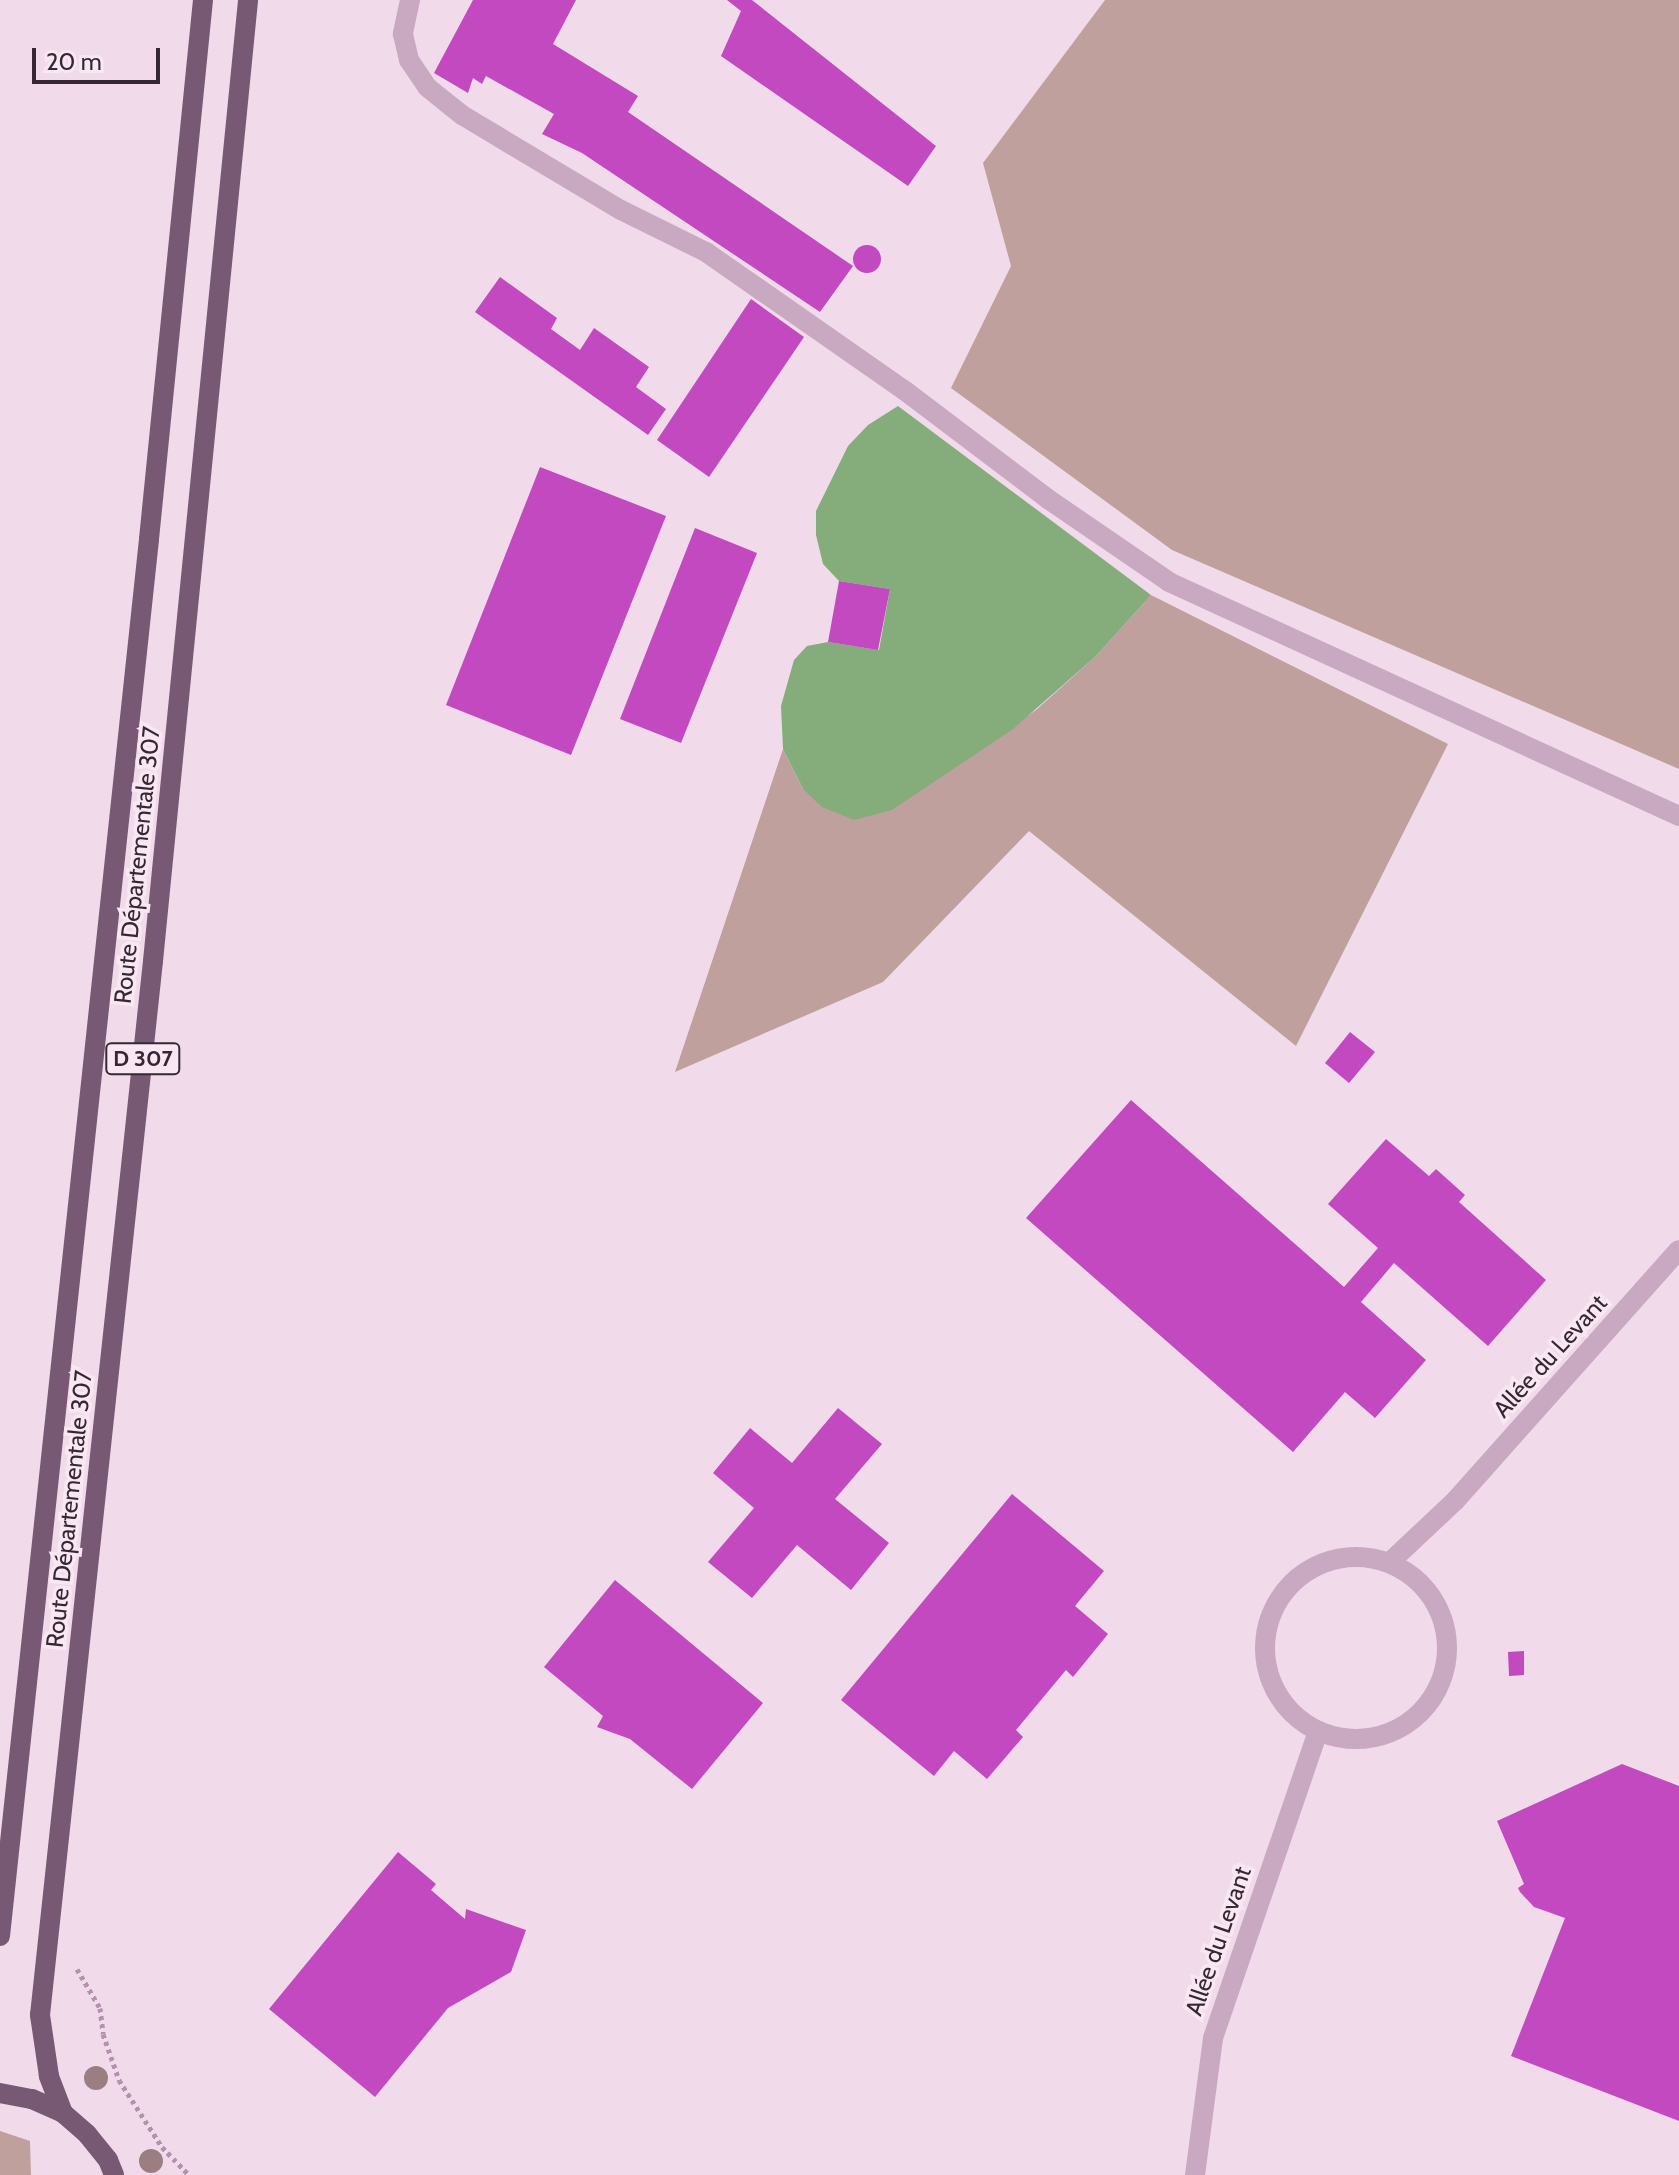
<!DOCTYPE html>
<meta charset="utf-8">
<style>
body{margin:0}
#map{position:relative;width:1679px;height:2175px;overflow:hidden;background:#f1dbea;font-family:Cabin,sans-serif}
div>[style]{position:absolute}
.green>*{inset:0;background:#bfa09c}
.water>*{inset:0;background:#84ad7b}
.building>*{inset:0;background:#c249bf}
.round{border-radius:50%}
.path>*{height:5px;margin-top:-2.5px;transform-origin:0;background:repeating-linear-gradient(90deg,#b492ad 0 4px,transparent 0 8px)}
.lane>*{height:20px;margin:-10px;padding:0 10px;transform-origin:10px;border-radius:10px;background:#c9a8c1}
.street>*{height:20px;margin:-10px;padding:0 10px;transform-origin:10px;border-radius:10px;background:#c9a8c1}
.street>.ring{margin:-10px;padding:0;box-sizing:content-box;background:none;border:20px solid #c9a8c1;border-radius:50%}
.primary>*{height:20px;margin:-10px;padding:0 10px;transform-origin:10px;border-radius:10px;background:#775973}
.trees>*{width:24px;height:24px;margin:-12px;border-radius:50%;background:#9a7e82}
span{translate:-50% -50%;white-space:nowrap;text-align:center;line-height:1.15;-webkit-text-stroke:7px #f9e7f3;paint-order:stroke}
.shield-label span{padding:2px 6px;background:#f9e7f3;border:2px solid;border-radius:6px;-webkit-text-stroke-width:0}
.shield-label{font-size:22px;color:#352834;font-weight:700}
.street-label{font-size:24px;color:#352834}
.scale{position:absolute;left:32px;top:48px;width:128px;height:36px;box-sizing:border-box;border:4px solid #352834;border-top:0;padding-left:10px;font-size:24px;line-height:28px;white-space:nowrap;color:#352834;-webkit-text-stroke:6px #f9e7f3;paint-order:stroke}
</style>
<div id="map">
<div class="green">
<div style="clip-path:polygon(1105px 0,1679px 0,1679px 769px,1172px 550px,951px 388px,1011px 266px,983px 163px)"></div>
<div style="clip-path:polygon(1151px 595px,1448px 744px,1296px 1046px,1029px 831px,883px 982px,675px 1072px,783px 749px,803px 789px,891px 810px,1036px 710px,1095px 657px)"></div>
<div style="clip-path:polygon(0 2131px,30px 2141px,31px 2175px,0 2175px)"></div>
</div>
<div class="water">
<div style="clip-path:polygon(898px 406px,1151px 595px,1095px 657px,1013px 729px,892px 810px,854px 820px,822px 807px,803px 789px,783px 749px,781px 706px,794px 660px,807px 646px,828px 642px,879px 650px,890px 589px,839px 581px,823px 564px,816px 535px,816px 511px,848px 446px,868px 425px)"></div>
</div>
<div class="building">
<div style="clip-path:polygon(473px 0,576px 0,553px 44px,638px 96px,628px 112px,853px 266px,820px 312px,582px 153px,542px 134px,554px 114px,486px 76px,482px 84px,473px 78px,468px 93px,434px 73px)"></div>
<div style="clip-path:polygon(727px 0,752px 0,936px 146px,908px 186px,721px 56px,741px 11px)"></div>
<div class="round" style="left:853px;top:245px;width:28px;height:28px"></div>
<div style="clip-path:polygon(500px 277px,557px 318px,551px 329px,580px 350px,594px 328px,649px 367px,636px 387px,666px 409px,648px 435px,475px 312px)"></div>
<div style="clip-path:polygon(751px 299px,804px 337px,709px 477px,657px 440px)"></div>
<div style="clip-path:polygon(540px 467px,666px 516px,571px 755px,446px 705px)"></div>
<div style="clip-path:polygon(695px 528px,757px 553px,681px 743px,620px 719px)"></div>
<div style="clip-path:polygon(839px 581px,890px 589px,878px 650px,828px 642px)"></div>
<div style="clip-path:polygon(1350px 1032px,1375px 1052px,1349px 1083px,1325px 1063px)"></div>
<div style="clip-path:polygon(1131px 1100px,1344px 1287px,1378px 1248px,1328px 1204px,1386px 1139px,1429px 1176px,1436px 1169px,1465px 1195px,1459px 1202px,1546px 1280px,1488px 1346px,1394px 1263px,1361px 1302px,1426px 1360px,1375px 1418px,1345px 1392px,1293px 1452px,1026px 1218px)"></div>
<div style="clip-path:polygon(838px 1408px,882px 1444px,835px 1499px,889px 1543px,851px 1590px,797px 1545px,752px 1598px,708px 1562px,754px 1508px,713px 1473px,750px 1428px,792px 1463px)"></div>
<div style="clip-path:polygon(1012px 1494px,1104px 1571px,1075px 1606px,1108px 1634px,1073px 1677px,1066px 1670px,1016px 1730px,1023px 1737px,987px 1779px,954px 1751px,934px 1776px,841px 1700px)"></div>
<div style="clip-path:polygon(615px 1580px,763px 1703px,692px 1789px,630px 1739px,597px 1727px,603px 1716px,544px 1667px)"></div>
<div style="clip-path:polygon(1524px 1651px,1524px 1675px,1509px 1676px,1508px 1652px)"></div>
<div style="clip-path:polygon(1622px 1764px,1679px 1786px,1679px 2121px,1511px 2056px,1565px 1918px,1534px 1907px,1520px 1892px,1518px 1888px,1524px 1884px,1497px 1821px)"></div>
<div style="clip-path:polygon(398px 1852px,436px 1884px,431px 1890px,465px 1919px,466px 1909px,526px 1930px,511px 1972px,448px 2008px,375px 2097px,269px 2009px)"></div>
</div>
<div class="path">
<div style="left:77px;top:1969px;width:45px;rotate:59.5deg"></div>
<div style="left:100px;top:2008px;width:26px;rotate:83deg"></div>
<div style="left:103px;top:2034px;width:49px;rotate:70.8deg"></div>
<div style="left:119px;top:2080px;width:80px;rotate:57.3deg"></div>
<div style="left:162px;top:2147px;width:39px;rotate:46deg"></div>
</div>
<div class="lane">
<div style="left:410px;top:0;width:35px;rotate:102deg"></div>
<div style="left:403px;top:34px;width:27px;rotate:77deg"></div>
<div style="left:409px;top:60px;width:32px;rotate:56deg"></div>
<div style="left:427px;top:87px;width:45px;rotate:38.7deg"></div>
<div style="left:462px;top:115px;width:185px;rotate:30.9deg"></div>
<div style="left:621px;top:210px;width:95px;rotate:26.3deg"></div>
<div style="left:706px;top:252px;width:241px;rotate:34.9deg"></div>
<div style="left:904px;top:390px;width:181px;rotate:37.1deg"></div>
<div style="left:1048px;top:499px;width:147px;rotate:34.4deg"></div>
<div style="left:1169px;top:582px;width:561px;rotate:24.65deg"></div>
</div>
<div class="street">
<div class="ring" style="left:1265px;top:1557px;width:162px;height:162px"></div>
<div style="left:1390px;top:1562px;width:89px;rotate:-43.2deg"></div>
<div style="left:1455px;top:1501px;width:336px;rotate:-48.3deg"></div>
<div style="left:1195px;top:2175px;width:138px;rotate:-82.5deg"></div>
<div style="left:1213px;top:2038px;width:324px;rotate:-71.1deg"></div>
</div>
<div class="primary">
<div style="left:0;top:1936px;width:1405px;rotate:-83.91deg"></div>
<div style="left:149px;top:539px;width:542px;rotate:-84.28deg"></div>
<div style="left:0;top:2093px;width:33px;rotate:11deg"></div>
<div style="left:32px;top:2099px;width:34px;rotate:24deg"></div>
<div style="left:63px;top:2113px;width:32px;rotate:41deg"></div>
<div style="left:87px;top:2134px;width:33px;rotate:51deg"></div>
<div style="left:108px;top:2160px;width:16px;rotate:68deg"></div>
<div style="left:63px;top:2113px;width:40px;rotate:-111deg"></div>
<div style="left:49px;top:2076px;width:62px;rotate:-98.4deg"></div>
<div style="left:40px;top:2015px;width:1060px;rotate:-83.88deg"></div>
<div style="left:153px;top:961px;width:966px;rotate:-84.35deg"></div>
</div>
<div class="trees">
<div style="left:96px;top:2078px"></div>
<div style="left:151px;top:2161px"></div>
</div>
<div class="shield-label">
<span style="left:143px;top:1059px">D 307</span>
</div>
<div class="street-label">
<span style="left:137px;top:865px;rotate:-84deg">Route Départementale 307</span>
<span style="left:1550px;top:1356px;rotate:-48deg">Allée du Levant</span>
<span style="left:69px;top:1509px;rotate:-84deg">Route Départementale 307</span>
<span style="left:1218px;top:1941px;rotate:-71deg">Allée du Levant</span>
</div>
<div class="scale">20 m</div>
</div>
